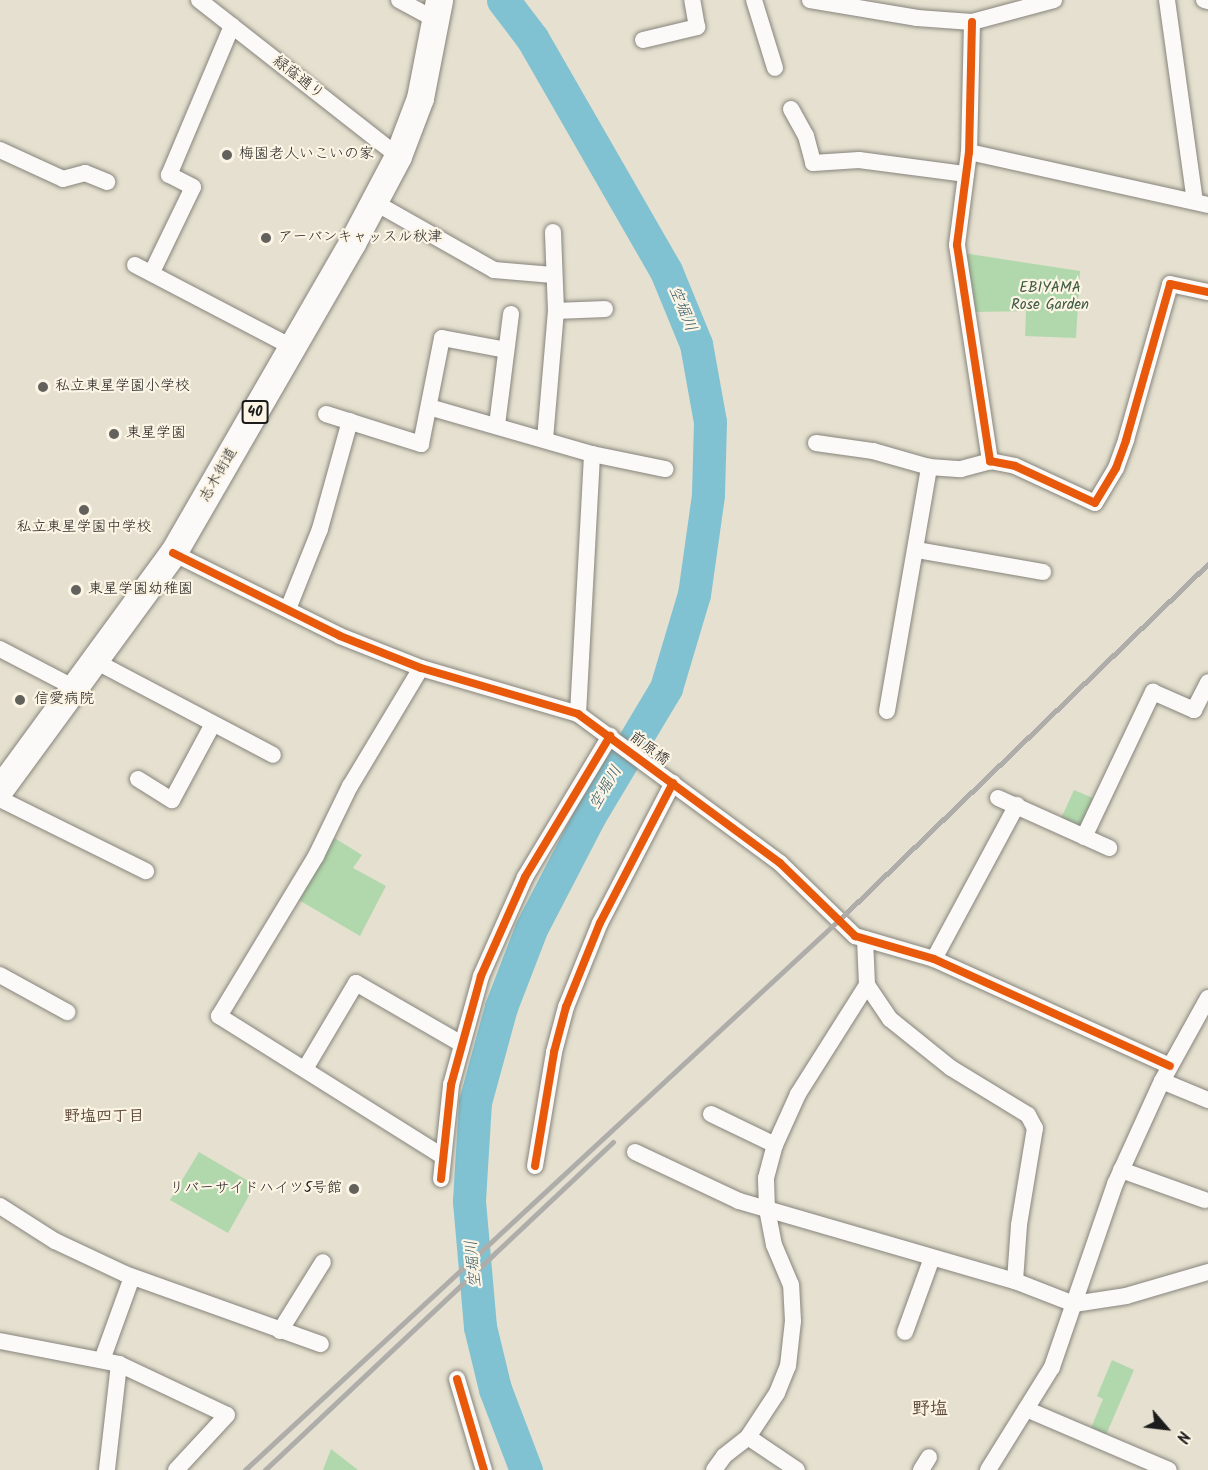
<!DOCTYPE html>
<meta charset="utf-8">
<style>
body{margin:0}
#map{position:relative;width:1208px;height:1470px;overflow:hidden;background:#e5e0cf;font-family:Kalam,"Klee One",sans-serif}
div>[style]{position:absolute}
.green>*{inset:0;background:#b1d8ac}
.river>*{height:33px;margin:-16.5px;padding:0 16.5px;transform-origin:16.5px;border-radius:16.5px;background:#80c2d2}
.roads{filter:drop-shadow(0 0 2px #86847c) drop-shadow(0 0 2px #86847c)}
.minor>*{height:16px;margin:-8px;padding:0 8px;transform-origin:8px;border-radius:8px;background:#fbfaf8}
.primary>*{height:27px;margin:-13.5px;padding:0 13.5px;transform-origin:13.5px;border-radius:13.5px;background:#fbfaf8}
.rail>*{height:4.5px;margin:-2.25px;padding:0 2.25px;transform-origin:2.25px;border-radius:2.25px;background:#aeadaa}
.cycleway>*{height:8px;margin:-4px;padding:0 4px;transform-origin:4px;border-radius:4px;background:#e8590c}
.dots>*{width:16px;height:16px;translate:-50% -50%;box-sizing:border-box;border:3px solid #fcf5e5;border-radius:50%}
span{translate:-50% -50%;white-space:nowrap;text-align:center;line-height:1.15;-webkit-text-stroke:4.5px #fcf5e5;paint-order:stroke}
.shield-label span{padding:2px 4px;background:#fcf5e5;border:2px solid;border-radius:4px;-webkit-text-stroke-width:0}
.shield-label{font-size:14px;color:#1c1c1c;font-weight:700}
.street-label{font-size:15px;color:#1c1c1c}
.poi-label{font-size:15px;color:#1c1c1c}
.left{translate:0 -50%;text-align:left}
.right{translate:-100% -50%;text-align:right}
.park-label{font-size:15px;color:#415c44}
.water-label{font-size:16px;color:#335966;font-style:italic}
.neighbourhood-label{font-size:16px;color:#5d4837;font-weight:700}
.quarter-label{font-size:18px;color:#5d4837;font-weight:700}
.north{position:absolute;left:1136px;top:1398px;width:60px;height:60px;-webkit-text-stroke:4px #fcf5e5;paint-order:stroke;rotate:118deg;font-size:16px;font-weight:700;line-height:24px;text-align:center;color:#1c1c1c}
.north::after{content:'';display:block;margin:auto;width:21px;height:27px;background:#1c1c1c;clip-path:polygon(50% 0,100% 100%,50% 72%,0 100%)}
</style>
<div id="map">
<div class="green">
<div style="clip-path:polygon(963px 253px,1080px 271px,1076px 338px,1025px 336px,1026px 311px,973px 312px)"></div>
<div style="clip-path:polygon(1074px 790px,1102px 802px,1084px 837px,1058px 825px)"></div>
<div style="clip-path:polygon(328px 834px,362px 855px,353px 868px,386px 886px,360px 936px,292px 896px)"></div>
<div style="clip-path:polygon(199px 1152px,255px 1185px,228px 1233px,170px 1200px)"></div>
<div style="clip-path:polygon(1112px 1360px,1134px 1370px,1106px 1435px,1091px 1428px,1103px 1399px,1097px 1396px)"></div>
<div style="clip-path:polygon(331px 1449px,358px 1470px,323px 1470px)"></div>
</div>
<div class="river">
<div style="left:503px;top:0;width:48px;rotate:52.7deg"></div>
<div style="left:532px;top:38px;width:269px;rotate:60.1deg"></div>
<div style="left:666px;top:271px;width:79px;rotate:67.7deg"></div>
<div style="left:696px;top:344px;width:79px;rotate:79.8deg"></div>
<div style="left:710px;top:422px;width:73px;rotate:91.6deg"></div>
<div style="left:708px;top:495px;width:100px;rotate:98deg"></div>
<div style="left:694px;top:594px;width:98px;rotate:106.6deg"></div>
<div style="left:666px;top:688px;width:148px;rotate:120.9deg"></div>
<div style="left:590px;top:815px;width:128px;rotate:117.4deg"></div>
<div style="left:531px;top:929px;width:84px;rotate:111deg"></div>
<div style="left:501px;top:1007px;width:98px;rotate:105.3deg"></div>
<div style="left:475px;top:1102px;width:99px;rotate:93.5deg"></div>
<div style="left:469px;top:1201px;width:126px;rotate:85deg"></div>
<div style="left:480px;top:1327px;width:64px;rotate:76.4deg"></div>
<div style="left:495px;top:1389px;width:87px;rotate:69.1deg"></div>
</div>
<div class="roads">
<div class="minor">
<div style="left:199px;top:0;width:253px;rotate:38.1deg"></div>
<div style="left:399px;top:0;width:42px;rotate:28.4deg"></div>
<div style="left:754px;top:0;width:71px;rotate:72.8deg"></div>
<div style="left:810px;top:0;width:109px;rotate:9.5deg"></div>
<div style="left:917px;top:18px;width:55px;rotate:4.2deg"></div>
<div style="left:972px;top:22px;width:85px;rotate:-15deg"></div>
<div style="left:1167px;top:0;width:203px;rotate:82.1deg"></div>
<div style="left:1204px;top:0;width:4px;rotate:14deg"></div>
<div style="left:972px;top:22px;width:130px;rotate:91.3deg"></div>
<div style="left:969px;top:152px;width:94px;rotate:97.4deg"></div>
<div style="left:957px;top:245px;width:219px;rotate:81.3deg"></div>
<div style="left:990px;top:461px;width:25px;rotate:11deg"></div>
<div style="left:1015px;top:466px;width:88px;rotate:24.8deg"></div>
<div style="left:1095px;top:503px;width:41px;rotate:-59deg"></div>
<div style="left:1116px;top:468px;width:30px;rotate:-70deg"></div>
<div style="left:1126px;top:440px;width:162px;rotate:-74.2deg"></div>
<div style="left:1170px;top:284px;width:39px;rotate:12deg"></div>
<div style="left:643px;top:40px;width:56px;rotate:-13.5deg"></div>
<div style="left:697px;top:27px;width:27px;rotate:-100deg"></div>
<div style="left:791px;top:109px;width:31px;rotate:61deg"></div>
<div style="left:806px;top:136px;width:28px;rotate:75deg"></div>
<div style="left:813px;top:163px;width:46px;rotate:-3.7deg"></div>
<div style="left:859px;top:160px;width:108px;rotate:7.5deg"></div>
<div style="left:0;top:150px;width:69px;rotate:24.7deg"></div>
<div style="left:63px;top:179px;width:23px;rotate:-15deg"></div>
<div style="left:85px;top:173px;width:24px;rotate:22deg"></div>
<div style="left:969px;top:152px;width:245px;rotate:12.5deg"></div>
<div style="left:374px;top:202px;width:138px;rotate:29.5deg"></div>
<div style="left:494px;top:270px;width:59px;rotate:4.8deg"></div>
<div style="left:135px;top:265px;width:177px;rotate:27.6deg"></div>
<div style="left:152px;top:272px;width:94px;rotate:-64.2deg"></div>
<div style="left:193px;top:187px;width:27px;rotate:-153deg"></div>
<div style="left:169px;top:175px;width:162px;rotate:-67.1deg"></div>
<div style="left:556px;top:311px;width:49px;rotate:-2.3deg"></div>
<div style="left:429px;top:407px;width:170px;rotate:16.1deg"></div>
<div style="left:592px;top:454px;width:75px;rotate:11.6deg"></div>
<div style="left:326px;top:414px;width:100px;rotate:17.5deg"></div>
<div style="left:421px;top:444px;width:108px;rotate:-78.8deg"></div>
<div style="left:442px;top:338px;width:65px;rotate:10.6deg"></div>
<div style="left:497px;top:425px;width:112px;rotate:-82.8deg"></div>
<div style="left:545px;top:439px;width:128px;rotate:-85.1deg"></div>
<div style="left:556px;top:311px;width:79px;rotate:-92.2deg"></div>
<div style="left:816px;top:443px;width:58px;rotate:8deg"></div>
<div style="left:873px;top:451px;width:58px;rotate:15.9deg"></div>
<div style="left:917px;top:550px;width:128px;rotate:9.9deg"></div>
<div style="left:173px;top:553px;width:186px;rotate:26.4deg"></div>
<div style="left:340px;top:636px;width:87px;rotate:21.6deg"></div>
<div style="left:421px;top:668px;width:164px;rotate:16.3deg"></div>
<div style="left:578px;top:714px;width:251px;rotate:36.4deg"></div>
<div style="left:780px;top:863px;width:105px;rotate:44.2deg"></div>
<div style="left:855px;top:936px;width:82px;rotate:16.2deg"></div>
<div style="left:934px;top:959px;width:259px;rotate:24.4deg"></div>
<div style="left:288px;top:609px;width:86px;rotate:-68.2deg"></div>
<div style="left:320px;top:529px;width:112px;rotate:-74.5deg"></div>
<div style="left:0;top:649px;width:85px;rotate:27.5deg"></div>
<div style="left:95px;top:661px;width:201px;rotate:27.8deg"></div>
<div style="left:421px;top:668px;width:138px;rotate:121deg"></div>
<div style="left:350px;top:786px;width:78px;rotate:115.9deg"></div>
<div style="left:316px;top:856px;width:187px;rotate:121.2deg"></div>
<div style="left:219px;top:1016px;width:262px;rotate:32.1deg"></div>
<div style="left:887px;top:711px;width:248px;rotate:-80.2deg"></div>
<div style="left:929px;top:467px;width:32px;rotate:4deg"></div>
<div style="left:961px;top:469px;width:30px;rotate:-15deg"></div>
<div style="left:578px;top:714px;width:260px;rotate:-86.9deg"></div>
<div style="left:138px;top:779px;width:40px;rotate:32deg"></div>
<div style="left:172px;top:800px;width:86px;rotate:-61.7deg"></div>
<div style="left:998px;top:798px;width:122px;rotate:24.2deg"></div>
<div style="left:0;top:799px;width:163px;rotate:26.3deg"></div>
<div style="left:1084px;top:837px;width:161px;rotate:-64.6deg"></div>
<div style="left:1153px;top:692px;width:45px;rotate:23.7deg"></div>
<div style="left:1194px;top:710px;width:31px;rotate:-63deg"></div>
<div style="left:865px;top:939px;width:46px;rotate:87.5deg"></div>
<div style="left:867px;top:985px;width:41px;rotate:55.9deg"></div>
<div style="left:890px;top:1019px;width:78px;rotate:38.8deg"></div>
<div style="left:951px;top:1068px;width:90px;rotate:31.4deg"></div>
<div style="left:1028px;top:1115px;width:15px;rotate:62deg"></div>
<div style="left:1035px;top:1128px;width:98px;rotate:99.4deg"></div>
<div style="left:1019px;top:1225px;width:56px;rotate:94.1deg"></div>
<div style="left:934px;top:959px;width:175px;rotate:-61.7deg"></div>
<div style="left:0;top:975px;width:77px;rotate:28.9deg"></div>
<div style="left:305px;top:1069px;width:100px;rotate:-59.3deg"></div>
<div style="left:356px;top:983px;width:120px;rotate:30deg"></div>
<div style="left:1162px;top:1081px;width:50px;rotate:22.4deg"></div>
<div style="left:711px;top:1114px;width:71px;rotate:25.8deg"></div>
<div style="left:635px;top:1152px;width:115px;rotate:25.2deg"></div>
<div style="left:739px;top:1201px;width:287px;rotate:16.2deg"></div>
<div style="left:1015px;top:1281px;width:63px;rotate:21.3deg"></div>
<div style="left:1074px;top:1304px;width:53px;rotate:-8.7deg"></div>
<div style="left:1126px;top:1296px;width:85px;rotate:-16.3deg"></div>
<div style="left:535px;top:1166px;width:116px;rotate:-80.5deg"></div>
<div style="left:554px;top:1052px;width:47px;rotate:-75.1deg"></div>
<div style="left:566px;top:1007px;width:91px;rotate:-68deg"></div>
<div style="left:600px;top:923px;width:158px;rotate:-62.5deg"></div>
<div style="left:1121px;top:1170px;width:89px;rotate:19.7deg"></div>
<div style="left:441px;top:1179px;width:95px;rotate:-83.9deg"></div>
<div style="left:451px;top:1085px;width:113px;rotate:-74.6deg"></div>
<div style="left:481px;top:976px;width:108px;rotate:-66deg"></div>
<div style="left:525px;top:877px;width:165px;rotate:-58.9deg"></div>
<div style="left:0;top:1206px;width:65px;rotate:32.5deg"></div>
<div style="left:55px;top:1241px;width:77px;rotate:25.2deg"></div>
<div style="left:125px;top:1274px;width:208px;rotate:19.7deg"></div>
<div style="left:280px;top:1331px;width:81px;rotate:-58.1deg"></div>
<div style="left:905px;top:1332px;width:79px;rotate:-70deg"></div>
<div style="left:0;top:1341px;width:121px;rotate:10.9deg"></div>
<div style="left:119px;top:1364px;width:107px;rotate:96.5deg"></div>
<div style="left:102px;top:1360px;width:88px;rotate:-70.1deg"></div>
<div style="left:119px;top:1364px;width:119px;rotate:25.3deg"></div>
<div style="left:227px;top:1415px;width:75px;rotate:132.8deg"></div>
<div style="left:457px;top:1379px;width:95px;rotate:73.5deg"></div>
<div style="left:1026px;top:1409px;width:155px;rotate:23.1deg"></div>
<div style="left:748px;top:1437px;width:53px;rotate:-56.6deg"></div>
<div style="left:777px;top:1393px;width:29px;rotate:-68deg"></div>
<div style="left:788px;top:1366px;width:45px;rotate:-83.7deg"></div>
<div style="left:793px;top:1321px;width:36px;rotate:-93deg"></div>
<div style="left:791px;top:1285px;width:43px;rotate:-113deg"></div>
<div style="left:774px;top:1245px;width:37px;rotate:-101deg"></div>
<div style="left:767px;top:1209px;width:31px;rotate:-92deg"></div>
<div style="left:766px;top:1178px;width:34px;rotate:-75deg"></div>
<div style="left:775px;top:1145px;width:56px;rotate:-65.7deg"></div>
<div style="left:798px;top:1094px;width:129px;rotate:-57.7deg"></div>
<div style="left:714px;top:1470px;width:17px;rotate:-54deg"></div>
<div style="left:724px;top:1456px;width:31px;rotate:-38deg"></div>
<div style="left:748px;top:1437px;width:59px;rotate:34deg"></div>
<div style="left:921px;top:1470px;width:15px;rotate:-58deg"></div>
<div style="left:988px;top:1470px;width:121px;rotate:-58.1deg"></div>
<div style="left:1052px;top:1367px;width:194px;rotate:-71deg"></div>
<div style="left:1115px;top:1184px;width:113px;rotate:-65.5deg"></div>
<div style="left:1162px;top:1081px;width:95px;rotate:-61deg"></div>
</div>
<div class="primary">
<div style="left:0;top:789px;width:293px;rotate:-53.8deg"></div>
<div style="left:173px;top:553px;width:358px;rotate:-60deg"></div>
<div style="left:352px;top:243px;width:98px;rotate:-62.1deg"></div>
<div style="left:398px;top:156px;width:62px;rotate:-69.2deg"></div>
<div style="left:420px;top:98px;width:100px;rotate:-79deg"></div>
</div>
</div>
<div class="rail">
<div style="left:245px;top:1470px;width:810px;rotate:-42.8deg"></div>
<div style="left:839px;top:920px;width:513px;rotate:-43.97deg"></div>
<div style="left:265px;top:1470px;width:478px;rotate:-43.3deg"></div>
</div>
<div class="cycleway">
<div style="left:972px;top:22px;width:130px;rotate:91.3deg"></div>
<div style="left:969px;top:152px;width:94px;rotate:97.4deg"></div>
<div style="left:957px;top:245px;width:219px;rotate:81.3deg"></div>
<div style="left:990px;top:461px;width:25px;rotate:11deg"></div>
<div style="left:1015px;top:466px;width:88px;rotate:24.8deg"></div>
<div style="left:1095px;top:503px;width:41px;rotate:-59deg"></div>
<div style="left:1116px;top:468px;width:30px;rotate:-70deg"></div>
<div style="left:1126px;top:440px;width:162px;rotate:-74.2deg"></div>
<div style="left:1170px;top:284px;width:39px;rotate:12deg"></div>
<div style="left:173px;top:553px;width:186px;rotate:26.4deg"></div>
<div style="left:340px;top:636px;width:87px;rotate:21.6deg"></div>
<div style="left:421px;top:668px;width:164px;rotate:16.3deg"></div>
<div style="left:578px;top:714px;width:251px;rotate:36.4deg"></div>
<div style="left:780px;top:863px;width:105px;rotate:44.2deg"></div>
<div style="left:855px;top:936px;width:82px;rotate:16.2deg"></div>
<div style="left:934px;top:959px;width:259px;rotate:24.4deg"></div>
<div style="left:535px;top:1166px;width:116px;rotate:-80.5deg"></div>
<div style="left:554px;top:1052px;width:47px;rotate:-75.1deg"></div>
<div style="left:566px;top:1007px;width:91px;rotate:-68deg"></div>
<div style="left:600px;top:923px;width:158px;rotate:-62.5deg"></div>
<div style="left:441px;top:1179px;width:95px;rotate:-83.9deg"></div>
<div style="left:451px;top:1085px;width:113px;rotate:-74.6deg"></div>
<div style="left:481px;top:976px;width:108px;rotate:-66deg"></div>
<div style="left:525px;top:877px;width:165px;rotate:-58.9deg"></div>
<div style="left:457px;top:1379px;width:95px;rotate:73.5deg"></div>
</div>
<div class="dots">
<div style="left:227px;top:155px;background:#62615b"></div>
<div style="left:266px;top:238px;background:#62615b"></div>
<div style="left:43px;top:387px;background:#62615b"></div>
<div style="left:114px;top:434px;background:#62615b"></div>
<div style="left:84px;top:510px;background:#62615b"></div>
<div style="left:76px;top:590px;background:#62615b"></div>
<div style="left:20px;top:700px;background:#62615b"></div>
<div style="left:354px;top:1189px;background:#62615b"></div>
</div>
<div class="shield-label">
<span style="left:255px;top:412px">40</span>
</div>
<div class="street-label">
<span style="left:298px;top:78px;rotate:38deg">緑蔭通り</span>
<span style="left:219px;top:475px;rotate:-60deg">志木街道</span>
<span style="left:649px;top:749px;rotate:37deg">前原橋</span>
</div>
<div class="poi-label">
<span class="left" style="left:239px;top:155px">梅園老人いこいの家</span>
<span class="left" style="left:278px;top:238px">アーバンキャッスル秋津</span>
<span class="left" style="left:55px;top:387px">私立東星学園小学校</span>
<span class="left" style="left:126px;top:434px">東星学園</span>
<span style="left:84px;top:528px">私立東星学園中学校</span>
<span class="left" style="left:88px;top:590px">東星学園幼稚園</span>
<span class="left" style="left:34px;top:700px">信愛病院</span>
<span class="right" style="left:342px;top:1189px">リバーサイドハイツ5号館</span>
</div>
<div class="park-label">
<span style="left:1050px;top:297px">EBIYAMA<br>Rose Garden</span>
</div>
<div class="water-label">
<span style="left:682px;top:309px;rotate:68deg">空堀川</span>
<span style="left:606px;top:788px;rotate:-59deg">空堀川</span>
<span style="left:474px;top:1264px;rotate:-95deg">空堀川</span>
</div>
<div class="neighbourhood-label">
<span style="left:104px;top:1117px">野塩四丁目</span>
</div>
<div class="quarter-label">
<span style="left:930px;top:1410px">野塩</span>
</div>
<div class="north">N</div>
</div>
